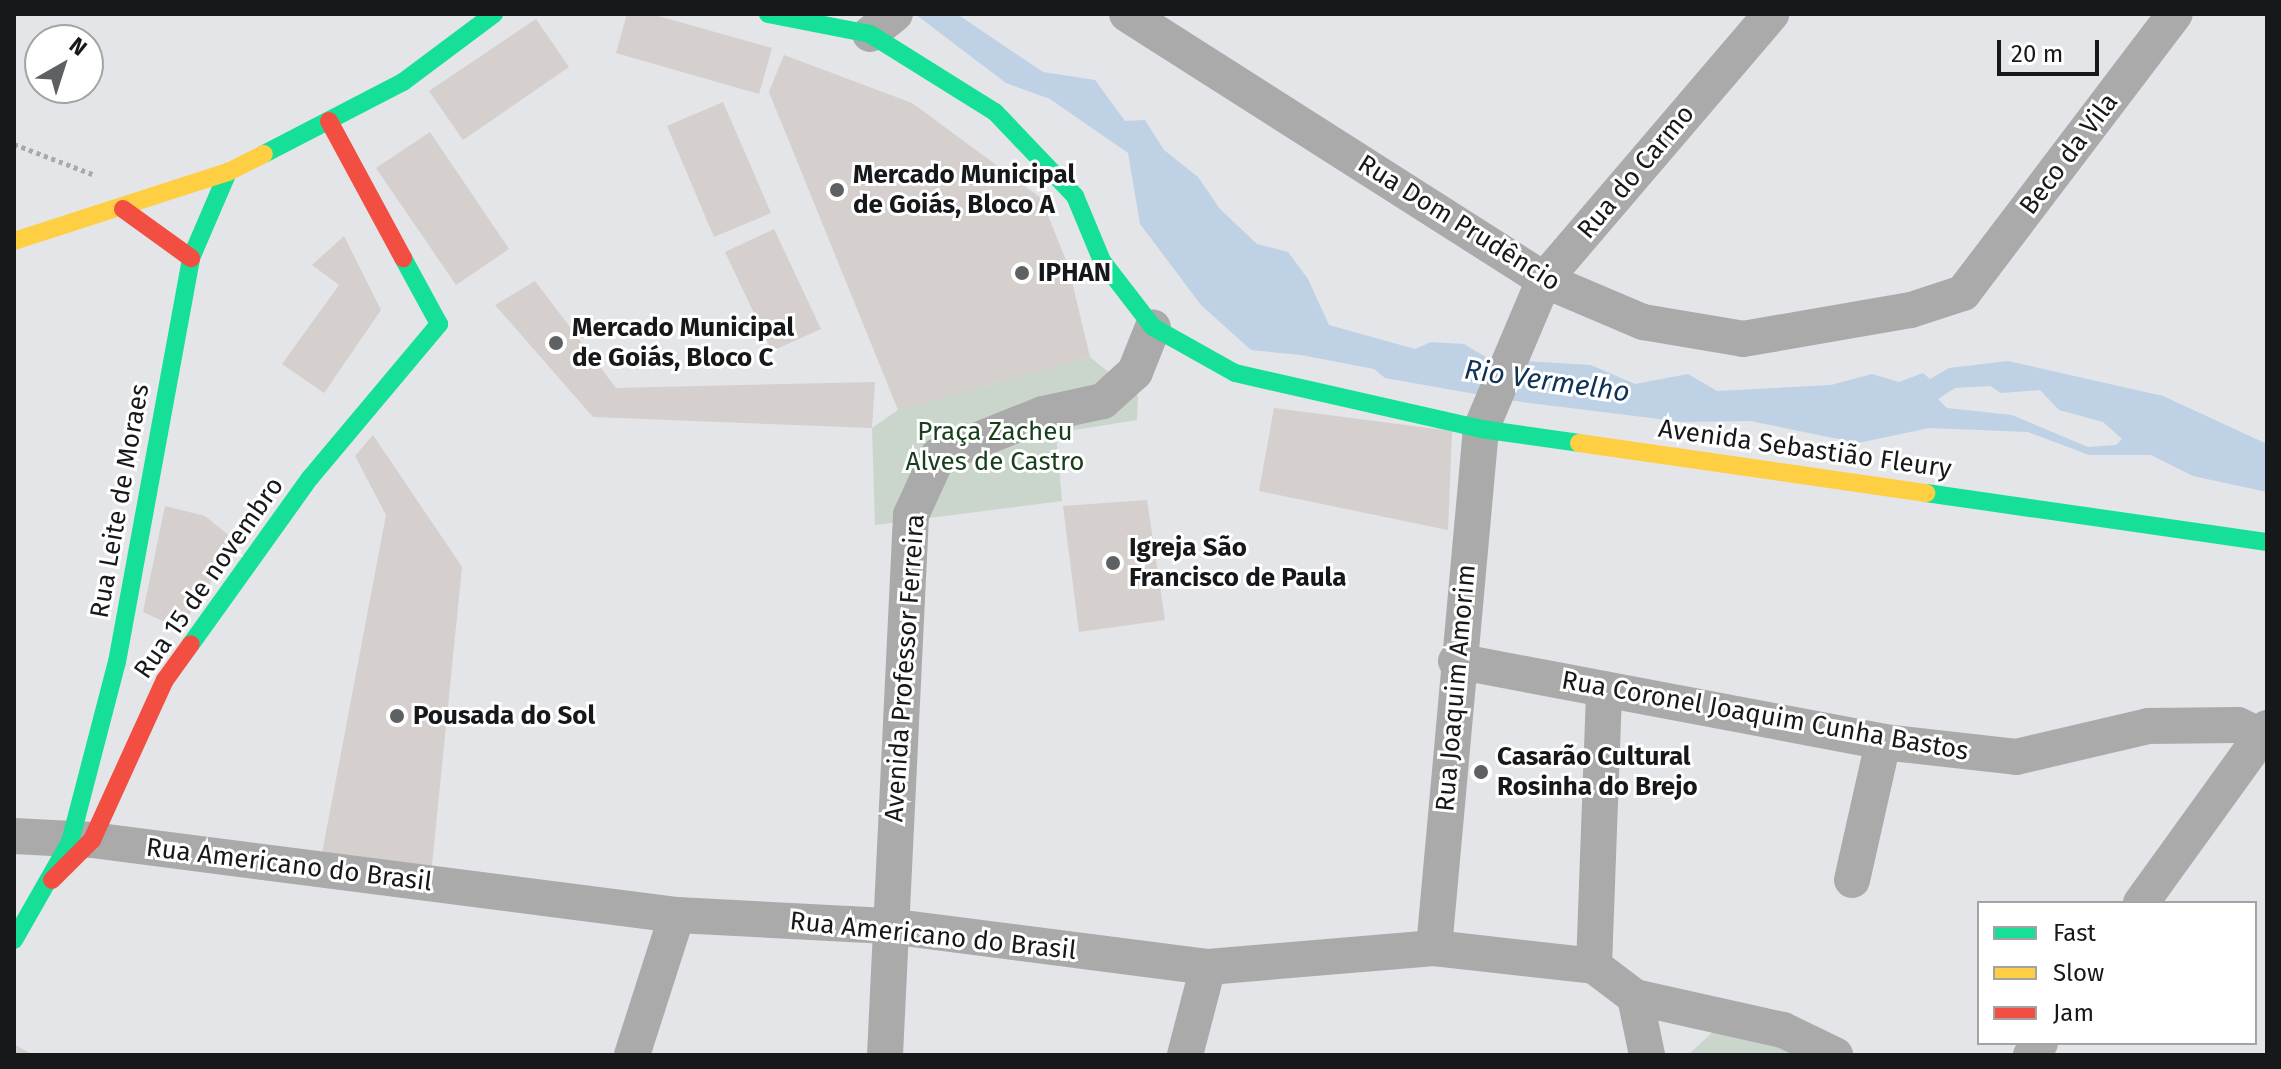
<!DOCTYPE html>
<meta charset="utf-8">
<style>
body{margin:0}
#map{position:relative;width:2281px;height:1069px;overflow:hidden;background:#e3e5e8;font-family:"Fira Sans",sans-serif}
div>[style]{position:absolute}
.green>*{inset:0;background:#cad5cc}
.water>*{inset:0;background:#bfd1e4}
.building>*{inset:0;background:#d5cfcd}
.path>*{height:5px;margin-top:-2.5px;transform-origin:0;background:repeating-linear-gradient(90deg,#a8a9a9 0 4px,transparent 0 8px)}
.street>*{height:36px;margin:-18px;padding:0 18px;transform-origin:18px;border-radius:18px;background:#aaa}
.fast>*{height:18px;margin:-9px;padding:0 9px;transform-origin:9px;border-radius:9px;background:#16e098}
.slow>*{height:18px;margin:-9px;padding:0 9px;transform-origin:9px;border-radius:9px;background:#ffcf43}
.jam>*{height:18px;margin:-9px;padding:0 9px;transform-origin:9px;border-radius:9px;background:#f24e42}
.dots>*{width:22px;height:22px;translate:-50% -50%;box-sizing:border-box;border:4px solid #fff;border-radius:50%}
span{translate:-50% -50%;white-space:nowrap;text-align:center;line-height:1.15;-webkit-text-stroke:6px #fff;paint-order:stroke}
.street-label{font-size:26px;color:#17181a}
.poi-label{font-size:26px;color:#17181a;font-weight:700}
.left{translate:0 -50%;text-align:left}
.park-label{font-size:26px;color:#173f1b}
.water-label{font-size:28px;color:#0e3356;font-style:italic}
.frame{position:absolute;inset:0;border:16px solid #17181a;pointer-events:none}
.legend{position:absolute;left:1977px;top:901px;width:280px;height:144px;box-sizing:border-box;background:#fff;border:2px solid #a2a3a3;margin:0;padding:10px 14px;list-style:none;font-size:24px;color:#17181a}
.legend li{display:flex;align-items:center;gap:16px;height:40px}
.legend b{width:40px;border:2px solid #a2a3a3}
.north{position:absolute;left:24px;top:24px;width:80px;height:80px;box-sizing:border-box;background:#fff;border:2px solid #a2a3a3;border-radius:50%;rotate:39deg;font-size:22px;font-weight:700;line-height:32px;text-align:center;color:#17181a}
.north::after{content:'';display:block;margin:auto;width:28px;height:36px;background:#5e6062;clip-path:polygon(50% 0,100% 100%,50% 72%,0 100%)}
.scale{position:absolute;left:1997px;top:40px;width:102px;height:36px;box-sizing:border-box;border:4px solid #17181a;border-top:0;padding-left:10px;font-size:24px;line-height:28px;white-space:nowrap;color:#17181a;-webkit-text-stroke:6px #fff;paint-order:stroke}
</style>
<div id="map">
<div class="green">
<div style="clip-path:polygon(1090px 357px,1138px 396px,1137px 420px,1056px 433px,1062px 501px,875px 525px,872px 428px,898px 410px)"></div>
<div style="clip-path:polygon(1718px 1027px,1809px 1055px,1688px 1055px)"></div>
</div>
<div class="water">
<div style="clip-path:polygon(evenodd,915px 14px,957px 14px,1043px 72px,1095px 80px,1125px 121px,1145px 120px,1164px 150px,1198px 177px,1220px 209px,1257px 244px,1288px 252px,1308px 279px,1329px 325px,1415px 349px,1431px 342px,1464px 344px,1489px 359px,1591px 365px,1635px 384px,1688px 374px,1717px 391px,1831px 385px,1872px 374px,1899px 382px,1923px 373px,1930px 379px,1949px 368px,2008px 361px,2163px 396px,2267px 444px,2267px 492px,2193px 476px,2151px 455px,2089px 455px,2028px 432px,1929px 428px,1858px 443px,1750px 421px,1683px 422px,1515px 401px,1385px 378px,1374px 369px,1301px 355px,1251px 350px,1201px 305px,1140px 224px,1128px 153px,1050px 99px,1006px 83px,915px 14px,1990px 386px,2001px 393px,2040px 390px,2059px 410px,2103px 422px,2122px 439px,2116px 445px,2088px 447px,2012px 415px,1947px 408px,1938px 399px,1955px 388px,1990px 386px)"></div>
</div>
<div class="building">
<div style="clip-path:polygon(627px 14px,651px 14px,772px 48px,759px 94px,616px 53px)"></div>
<div style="clip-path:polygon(536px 19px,569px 67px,463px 140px,429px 91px)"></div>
<div style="clip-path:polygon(784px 55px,912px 103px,1041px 198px,1068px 265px,1090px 357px,898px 410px,769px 92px)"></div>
<div style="clip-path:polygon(723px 102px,771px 213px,714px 237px,667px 126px)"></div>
<div style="clip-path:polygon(430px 132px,509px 249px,456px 285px,376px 168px)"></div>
<div style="clip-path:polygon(774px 229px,821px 329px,772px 351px,725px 252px)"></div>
<div style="clip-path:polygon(344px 236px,381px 310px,324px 393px,282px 364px,339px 285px,312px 265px)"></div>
<div style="clip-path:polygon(535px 281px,616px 388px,875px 382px,872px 428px,593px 417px,495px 305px)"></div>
<div style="clip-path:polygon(1274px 408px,1452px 431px,1448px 530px,1259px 491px)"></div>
<div style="clip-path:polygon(373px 435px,462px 567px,431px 875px,320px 864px,386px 515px,355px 456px)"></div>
<div style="clip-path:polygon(1147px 500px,1165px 620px,1079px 632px,1063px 506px)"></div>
<div style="clip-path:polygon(165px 506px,205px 516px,237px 542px,180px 629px,143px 612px)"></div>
<div style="clip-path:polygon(14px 1044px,33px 1055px,14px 1055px)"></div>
</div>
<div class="path">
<div style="left:14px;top:144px;width:84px;rotate:21deg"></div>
</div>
<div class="street">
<div style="left:1127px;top:14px;width:495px;rotate:32.5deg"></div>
<div style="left:1544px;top:280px;width:108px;rotate:23deg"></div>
<div style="left:1643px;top:322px;width:101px;rotate:9.6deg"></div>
<div style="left:1743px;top:339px;width:170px;rotate:-9.8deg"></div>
<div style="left:1911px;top:310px;width:55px;rotate:-18.1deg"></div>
<div style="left:1963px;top:293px;width:350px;rotate:-52.8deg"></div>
<div style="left:870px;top:34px;width:32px;rotate:-39deg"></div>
<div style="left:1456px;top:661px;width:435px;rotate:10.7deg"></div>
<div style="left:1883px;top:742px;width:134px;rotate:6.4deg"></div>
<div style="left:2016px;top:757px;width:136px;rotate:-13.2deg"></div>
<div style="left:2148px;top:726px;width:90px;rotate:-0.6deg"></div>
<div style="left:2238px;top:725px;width:26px;rotate:25deg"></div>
<div style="left:14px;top:836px;width:78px;rotate:2.9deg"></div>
<div style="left:92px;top:840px;width:590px;rotate:7.31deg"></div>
<div style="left:677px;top:915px;width:211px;rotate:3deg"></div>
<div style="left:888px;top:926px;width:323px;rotate:7.3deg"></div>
<div style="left:1208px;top:967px;width:227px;rotate:-4.8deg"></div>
<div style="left:1434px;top:948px;width:161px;rotate:6.4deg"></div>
<div style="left:1594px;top:966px;width:51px;rotate:37.1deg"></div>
<div style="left:1635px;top:997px;width:152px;rotate:12.6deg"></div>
<div style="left:1783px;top:1030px;width:58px;rotate:25.7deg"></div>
<div style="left:1852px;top:880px;width:141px;rotate:-77.3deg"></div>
<div style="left:2141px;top:903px;width:216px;rotate:-54.2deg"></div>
<div style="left:1434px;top:948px;width:521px;rotate:-84.83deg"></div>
<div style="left:1481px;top:429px;width:162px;rotate:-67.1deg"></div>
<div style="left:1544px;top:280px;width:350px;rotate:-49.5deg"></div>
<div style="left:1594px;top:966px;width:277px;rotate:-87.9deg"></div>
<div style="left:1635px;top:997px;width:59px;rotate:78.3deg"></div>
<div style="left:632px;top:1055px;width:147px;rotate:-72.2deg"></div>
<div style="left:885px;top:1055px;width:541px;rotate:-87.24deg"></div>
<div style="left:911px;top:515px;width:65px;rotate:-65.4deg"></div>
<div style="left:938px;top:456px;width:113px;rotate:-21.8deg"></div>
<div style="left:1043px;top:414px;width:61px;rotate:-12.2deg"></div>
<div style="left:1103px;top:401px;width:43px;rotate:-42.2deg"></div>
<div style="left:1135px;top:372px;width:48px;rotate:-68.2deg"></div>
<div style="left:1185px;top:1055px;width:91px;rotate:-75.4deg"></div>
<div style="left:2031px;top:1055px;width:15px;rotate:-53deg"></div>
</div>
<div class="fast">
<div style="left:768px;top:14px;width:104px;rotate:11.1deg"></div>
<div style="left:870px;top:34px;width:147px;rotate:32deg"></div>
<div style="left:995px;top:112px;width:116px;rotate:46.4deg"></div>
<div style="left:1075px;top:196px;width:70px;rotate:67.4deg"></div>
<div style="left:1102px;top:261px;width:83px;rotate:52.3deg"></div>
<div style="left:1153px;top:327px;width:94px;rotate:29.3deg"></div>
<div style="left:1235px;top:373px;width:252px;rotate:12.8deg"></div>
<div style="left:1481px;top:429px;width:99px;rotate:8.1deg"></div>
<div style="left:264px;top:154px;width:157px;rotate:-27.4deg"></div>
<div style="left:403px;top:82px;width:114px;rotate:-36.8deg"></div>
<div style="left:1926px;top:493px;width:345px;rotate:8.2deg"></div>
<div style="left:191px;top:644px;width:204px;rotate:-54.4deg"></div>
<div style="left:310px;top:478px;width:201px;rotate:-50deg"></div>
<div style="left:439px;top:324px;width:75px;rotate:-118.6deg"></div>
<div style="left:14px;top:940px;width:113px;rotate:-60.3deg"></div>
<div style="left:70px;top:842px;width:186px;rotate:-75.4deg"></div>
<div style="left:117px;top:662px;width:411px;rotate:-79.6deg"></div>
<div style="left:191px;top:258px;width:94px;rotate:-66.7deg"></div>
</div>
<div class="slow">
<div style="left:14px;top:241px;width:225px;rotate:-17.9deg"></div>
<div style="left:228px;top:172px;width:40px;rotate:-26.6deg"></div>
<div style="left:1579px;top:443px;width:351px;rotate:8.2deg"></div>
</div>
<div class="jam">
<div style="left:329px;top:121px;width:156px;rotate:61.6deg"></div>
<div style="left:123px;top:209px;width:84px;rotate:35.8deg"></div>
<div style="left:52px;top:880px;width:57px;rotate:-45deg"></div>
<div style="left:92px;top:840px;width:176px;rotate:-65.5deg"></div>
<div style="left:165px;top:680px;width:44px;rotate:-54.2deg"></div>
</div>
<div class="dots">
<div style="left:837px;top:190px;background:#5e6062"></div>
<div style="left:1022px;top:273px;background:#5e6062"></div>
<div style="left:556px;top:343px;background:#5e6062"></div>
<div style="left:1113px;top:563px;background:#5e6062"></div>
<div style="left:397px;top:716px;background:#5e6062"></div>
<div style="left:1481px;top:772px;background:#5e6062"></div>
</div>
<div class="street-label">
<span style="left:2069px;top:154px;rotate:-53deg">Beco da Vila</span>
<span style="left:1636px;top:172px;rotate:-50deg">Rua do Carmo</span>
<span style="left:1459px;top:223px;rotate:32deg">Rua Dom Prudêncio</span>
<span style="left:1805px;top:449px;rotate:8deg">Avenida Sebastião Fleury</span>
<span style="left:120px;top:501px;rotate:-80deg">Rua Leite de Moraes</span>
<span style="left:209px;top:578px;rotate:-55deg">Rua 15 de novembro</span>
<span style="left:905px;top:668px;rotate:-86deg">Avenida Professor Ferreira</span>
<span style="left:1456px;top:688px;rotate:-85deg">Rua Joaquim Amorim</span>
<span style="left:1765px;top:716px;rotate:10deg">Rua Coronel Joaquim Cunha Bastos</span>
<span style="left:289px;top:865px;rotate:7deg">Rua Americano do Brasil</span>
<span style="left:933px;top:936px;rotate:6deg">Rua Americano do Brasil</span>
</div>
<div class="poi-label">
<span class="left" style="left:853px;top:190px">Mercado Municipal<br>de Goiás, Bloco A</span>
<span class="left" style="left:1038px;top:273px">IPHAN</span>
<span class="left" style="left:572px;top:343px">Mercado Municipal<br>de Goiás, Bloco C</span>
<span class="left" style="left:1129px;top:563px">Igreja São<br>Francisco de Paula</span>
<span class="left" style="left:413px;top:716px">Pousada do Sol</span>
<span class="left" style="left:1497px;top:772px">Casarão Cultural<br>Rosinha do Brejo</span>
</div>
<div class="park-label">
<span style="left:995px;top:447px">Praça Zacheu<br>Alves de Castro</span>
</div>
<div class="water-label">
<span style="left:1547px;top:381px;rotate:8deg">Rio Vermelho</span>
</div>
<div class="frame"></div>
<ul class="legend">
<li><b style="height:10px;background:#16e098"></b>Fast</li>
<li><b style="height:10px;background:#ffcf43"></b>Slow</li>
<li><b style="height:10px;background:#f24e42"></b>Jam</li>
</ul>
<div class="north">N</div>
<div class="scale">20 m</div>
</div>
